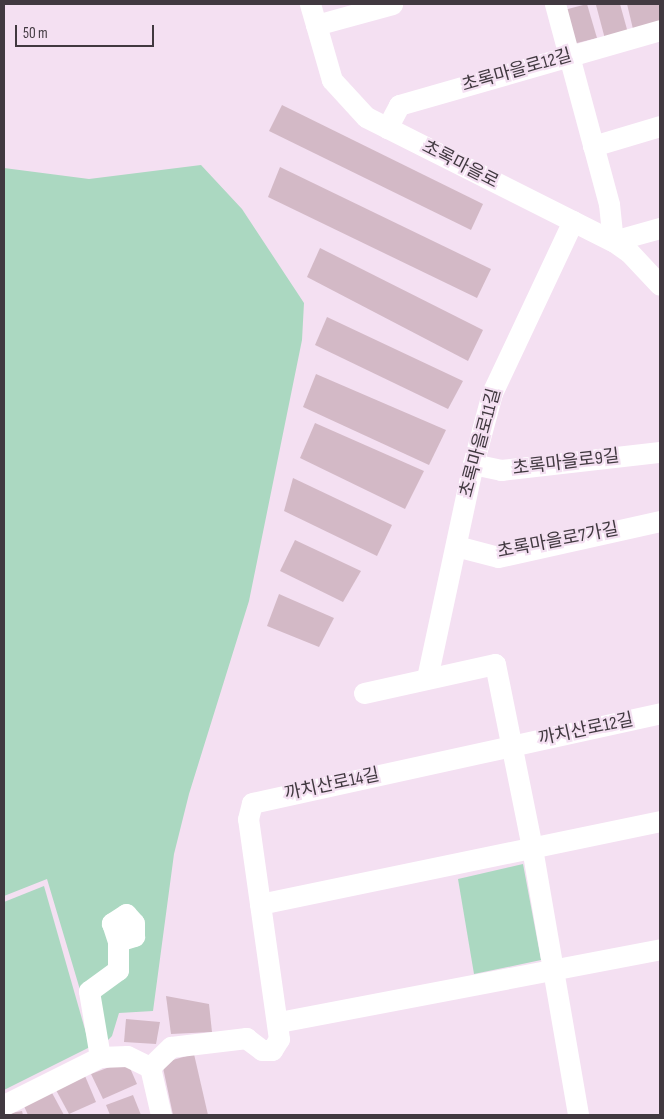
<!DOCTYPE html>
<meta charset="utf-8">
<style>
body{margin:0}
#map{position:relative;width:664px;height:1119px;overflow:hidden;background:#f4e0f2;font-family:"Sofia Sans Condensed","Noto Sans KR",sans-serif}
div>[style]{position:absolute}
.green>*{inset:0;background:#abd8c1}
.building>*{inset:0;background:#d3b9c6}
.minor>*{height:21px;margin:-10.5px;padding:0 10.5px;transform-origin:10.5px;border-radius:10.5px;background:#fff}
span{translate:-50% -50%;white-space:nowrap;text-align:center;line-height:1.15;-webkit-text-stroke:4.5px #f4e0f2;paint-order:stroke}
.street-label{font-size:18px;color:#413940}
.frame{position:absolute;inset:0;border:5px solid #413940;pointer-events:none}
.scale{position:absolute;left:15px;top:25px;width:139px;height:22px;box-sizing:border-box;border:2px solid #413940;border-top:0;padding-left:6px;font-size:15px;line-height:18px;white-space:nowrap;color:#413940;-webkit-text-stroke:4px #f4e0f2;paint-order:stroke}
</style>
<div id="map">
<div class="green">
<div style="clip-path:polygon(201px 165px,242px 209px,304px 303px,302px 340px,249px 601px,189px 794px,174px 854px,153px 1011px,119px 1013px,112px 1036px,106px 1042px,95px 1040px,47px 879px,4px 896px,4px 168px,89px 179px)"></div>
<div style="clip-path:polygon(523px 864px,541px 960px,474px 974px,458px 879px)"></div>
<div style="clip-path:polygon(44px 886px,90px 1047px,4px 1090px,4px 902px)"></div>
</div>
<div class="building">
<div style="clip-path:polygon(587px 4px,597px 38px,573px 44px,564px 10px)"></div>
<div style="clip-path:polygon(599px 4px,620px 4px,628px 33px,605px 39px,596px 5px)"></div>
<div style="clip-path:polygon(627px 4px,660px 4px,660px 21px,633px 29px)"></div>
<div style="clip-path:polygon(282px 105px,483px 204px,471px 230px,269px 131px)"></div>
<div style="clip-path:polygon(280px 167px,491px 269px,477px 298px,268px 197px)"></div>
<div style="clip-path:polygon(320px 248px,483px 330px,468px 361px,307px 277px)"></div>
<div style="clip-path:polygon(327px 317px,463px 381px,448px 409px,315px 345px)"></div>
<div style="clip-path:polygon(316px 374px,446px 430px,429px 465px,303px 407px)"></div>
<div style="clip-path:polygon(315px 423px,424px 471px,405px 509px,300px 458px)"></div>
<div style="clip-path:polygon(293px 478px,392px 525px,377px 556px,284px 511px)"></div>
<div style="clip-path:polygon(295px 540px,361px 571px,343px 602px,280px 571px)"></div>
<div style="clip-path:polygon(279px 594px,334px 618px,319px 647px,267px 626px)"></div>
<div style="clip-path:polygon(166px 996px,209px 1004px,212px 1032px,171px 1034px)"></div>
<div style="clip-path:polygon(126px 1019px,160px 1022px,156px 1044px,124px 1042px)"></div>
<div style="clip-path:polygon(194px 1054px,208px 1115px,173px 1115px,162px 1063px)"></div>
<div style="clip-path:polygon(123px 1062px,130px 1068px,137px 1084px,103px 1099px,91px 1074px)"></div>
<div style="clip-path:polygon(85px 1076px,96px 1102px,69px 1114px,56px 1090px)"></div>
<div style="clip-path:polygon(51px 1091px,64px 1115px,28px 1115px,23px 1104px)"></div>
<div style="clip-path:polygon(133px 1095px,141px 1115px,110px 1115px,106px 1105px)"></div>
<div style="clip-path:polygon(22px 1111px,23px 1115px,6px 1115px,6px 1114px)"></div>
</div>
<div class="minor">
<div style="left:310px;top:4px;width:79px;rotate:73.9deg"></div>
<div style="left:332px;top:80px;width:50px;rotate:47.4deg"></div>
<div style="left:366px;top:117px;width:276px;rotate:26.7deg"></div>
<div style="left:613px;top:241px;width:19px;rotate:35deg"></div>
<div style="left:629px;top:252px;width:45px;rotate:46.8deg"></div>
<div style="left:555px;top:4px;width:207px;rotate:74.9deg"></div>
<div style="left:609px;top:204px;width:37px;rotate:84deg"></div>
<div style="left:613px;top:241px;width:49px;rotate:-15.5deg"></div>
<div style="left:316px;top:25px;width:79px;rotate:-15.4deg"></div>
<div style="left:387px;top:128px;width:26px;rotate:-62deg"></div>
<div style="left:399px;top:105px;width:272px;rotate:-16deg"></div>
<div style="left:593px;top:146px;width:70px;rotate:-16.6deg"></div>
<div style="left:473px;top:464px;width:29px;rotate:12deg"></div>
<div style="left:501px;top:470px;width:160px;rotate:-6.5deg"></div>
<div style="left:456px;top:546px;width:43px;rotate:14.7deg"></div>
<div style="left:498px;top:557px;width:166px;rotate:-12.5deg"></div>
<div style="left:427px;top:678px;width:219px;rotate:-77.9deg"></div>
<div style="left:473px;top:464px;width:73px;rotate:-75deg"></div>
<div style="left:492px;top:393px;width:190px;rotate:-64.8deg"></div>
<div style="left:364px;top:693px;width:134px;rotate:-12.5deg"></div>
<div style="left:495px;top:664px;width:188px;rotate:78.6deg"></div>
<div style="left:532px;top:848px;width:271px;rotate:80.2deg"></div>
<div style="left:260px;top:904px;width:409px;rotate:-11.7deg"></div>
<div style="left:279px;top:1022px;width:388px;rotate:-10.8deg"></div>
<div style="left:100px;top:1057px;width:67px;rotate:-99.5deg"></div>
<div style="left:89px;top:991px;width:36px;rotate:-36deg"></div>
<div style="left:118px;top:970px;width:29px;rotate:-90deg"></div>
<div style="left:118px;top:941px;width:17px;rotate:-17deg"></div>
<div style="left:134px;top:936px;width:13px;rotate:-90deg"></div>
<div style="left:134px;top:923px;width:12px;rotate:-132deg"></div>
<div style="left:126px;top:914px;width:17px;rotate:147deg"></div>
<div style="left:112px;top:923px;width:19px;rotate:72deg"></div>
<div style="left:150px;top:1067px;width:29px;rotate:-44deg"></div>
<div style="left:171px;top:1047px;width:76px;rotate:-6.8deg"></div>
<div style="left:246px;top:1038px;width:20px;rotate:37deg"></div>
<div style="left:262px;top:1050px;width:10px"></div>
<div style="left:272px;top:1050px;width:13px;rotate:-58deg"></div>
<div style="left:279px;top:1039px;width:222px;rotate:-98deg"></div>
<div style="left:248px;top:819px;width:16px;rotate:-76deg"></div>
<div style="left:252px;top:803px;width:418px;rotate:-12.4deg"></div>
<div style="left:150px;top:1067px;width:49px;rotate:77.1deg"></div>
<div style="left:4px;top:1105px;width:107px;rotate:-26.6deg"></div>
<div style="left:100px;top:1057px;width:27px;rotate:-2deg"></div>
<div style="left:127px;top:1056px;width:25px;rotate:26deg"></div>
</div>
<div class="street-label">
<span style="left:517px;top:71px;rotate:-16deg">초록마을로12길</span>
<span style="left:460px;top:165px;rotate:27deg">초록마을로</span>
<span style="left:481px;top:443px;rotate:-75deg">초록마을로11길</span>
<span style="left:566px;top:463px;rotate:-7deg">초록마을로9길</span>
<span style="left:558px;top:541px;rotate:-11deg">초록마을로7가길</span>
<span style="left:586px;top:730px;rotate:-12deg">까치산로12길</span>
<span style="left:332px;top:785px;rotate:-12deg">까치산로14길</span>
</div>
<div class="frame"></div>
<div class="scale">50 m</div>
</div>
